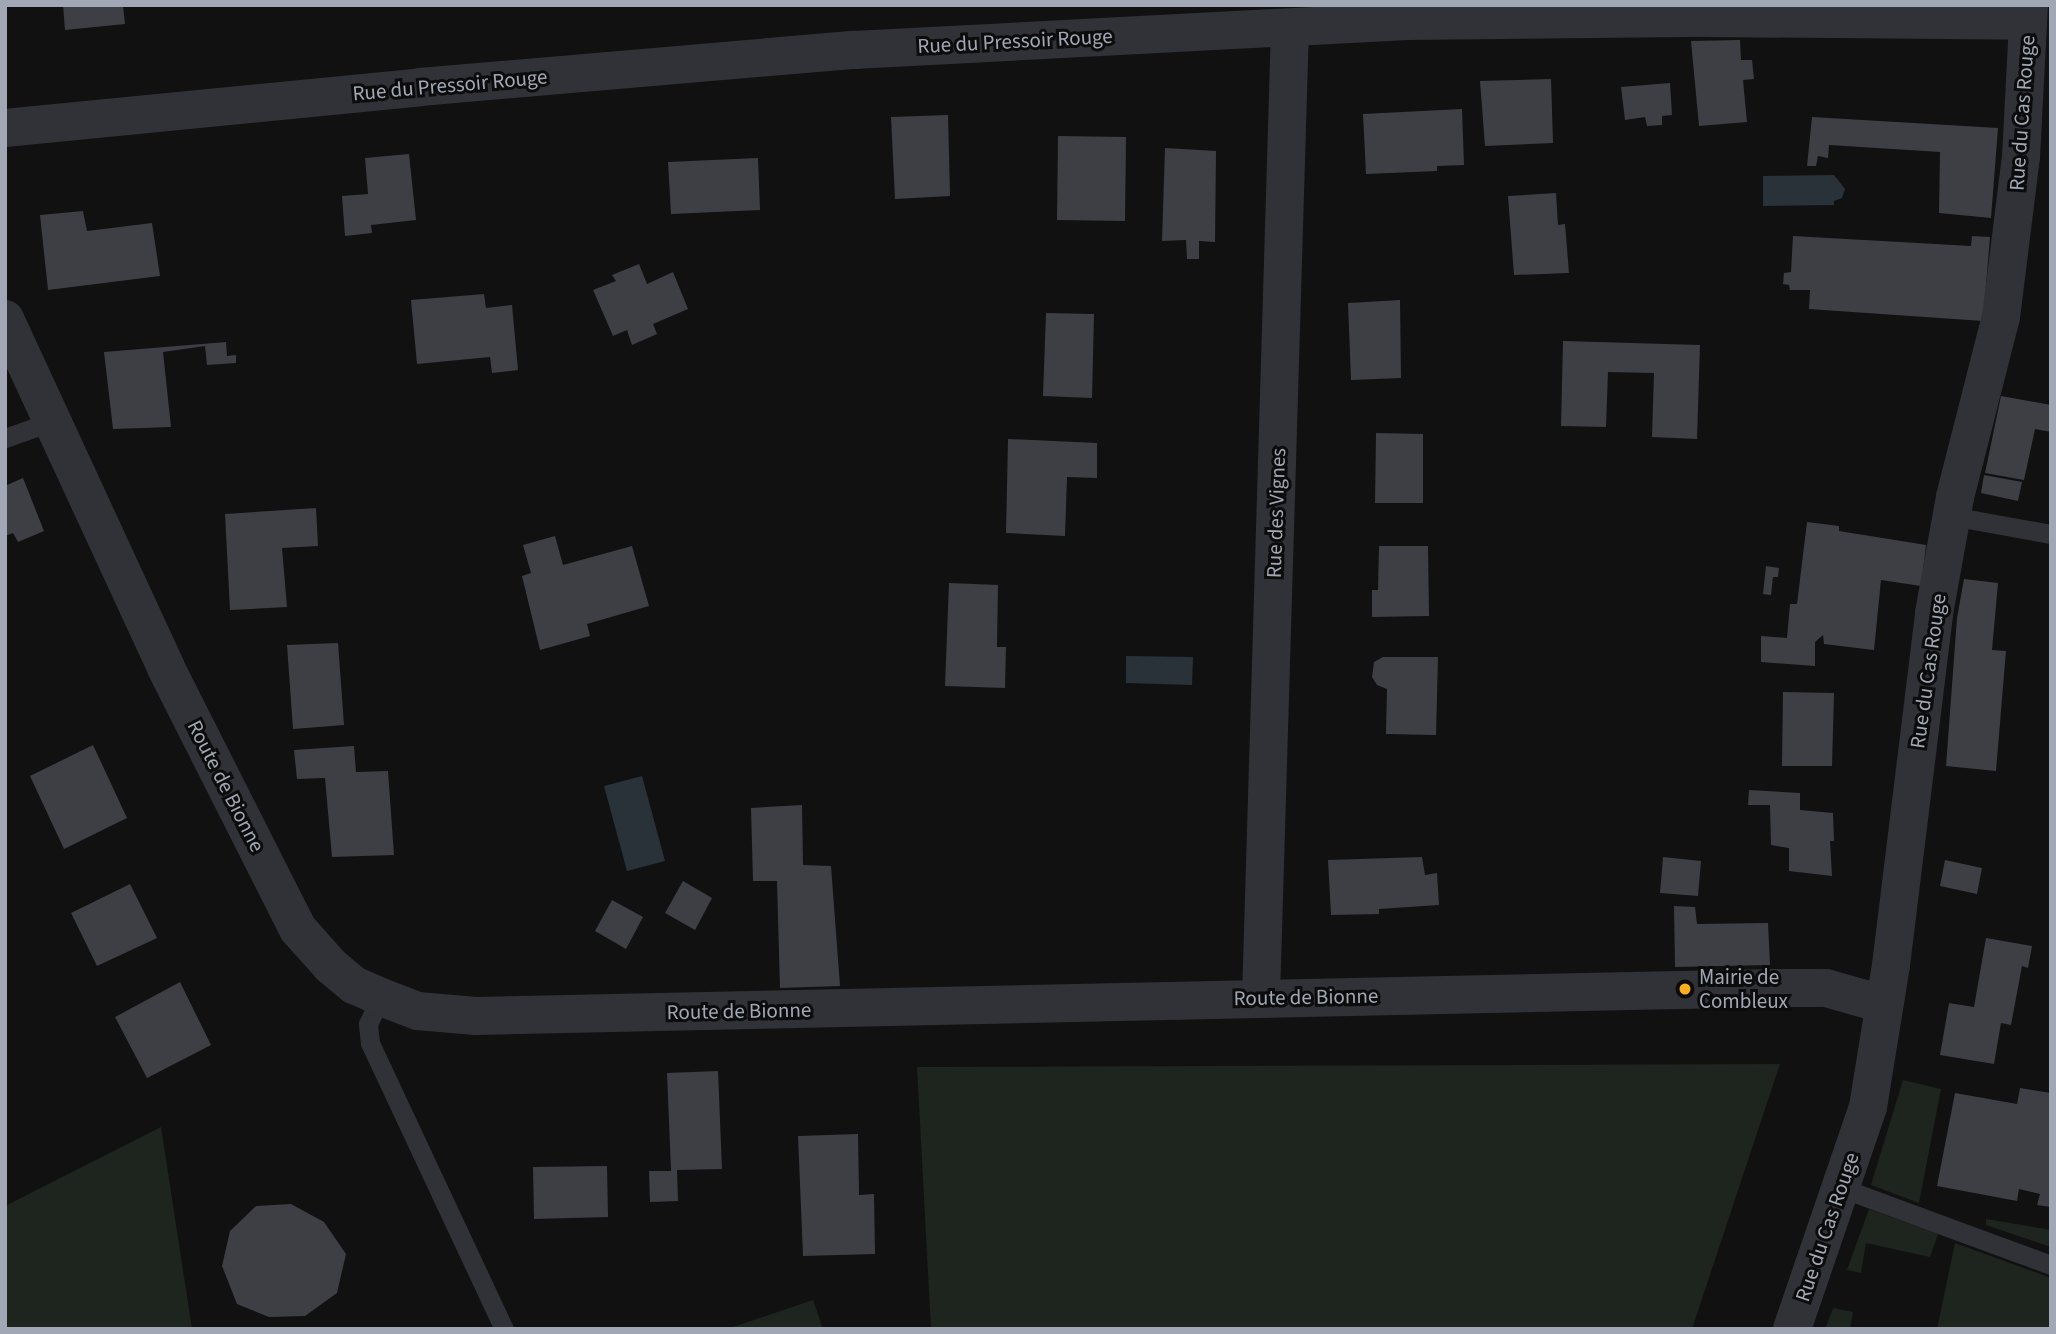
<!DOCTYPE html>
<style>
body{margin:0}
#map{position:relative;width:2056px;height:1334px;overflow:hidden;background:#111112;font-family:"Source Sans 3",sans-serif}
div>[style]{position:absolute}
.green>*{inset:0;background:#1d251e}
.water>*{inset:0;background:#293238}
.building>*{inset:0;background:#3e3f45}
.service>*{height:19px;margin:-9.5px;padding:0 9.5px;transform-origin:9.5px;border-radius:9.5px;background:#313237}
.minor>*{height:38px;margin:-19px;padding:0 19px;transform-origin:19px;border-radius:19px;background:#313237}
.dots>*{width:19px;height:19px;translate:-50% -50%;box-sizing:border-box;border:4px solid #0c0c0d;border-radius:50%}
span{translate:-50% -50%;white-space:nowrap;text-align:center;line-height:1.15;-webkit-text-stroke:6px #0c0c0d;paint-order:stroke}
.street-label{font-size:21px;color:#a1a7b4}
.poi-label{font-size:21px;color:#a1a7b4}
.left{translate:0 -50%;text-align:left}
.frame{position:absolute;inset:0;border:7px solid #a1a7b4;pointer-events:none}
</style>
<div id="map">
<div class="green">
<div style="clip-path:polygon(1780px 1064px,1692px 1329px,931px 1329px,917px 1067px)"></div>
<div style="clip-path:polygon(1903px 1080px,1941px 1089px,1919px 1203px,1871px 1185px)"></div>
<div style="clip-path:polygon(161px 1127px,192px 1329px,5px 1329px,5px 1206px)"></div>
<div style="clip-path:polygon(1869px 1209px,1938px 1234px,1930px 1257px,1866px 1243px,1861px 1273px,1847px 1270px)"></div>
<div style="clip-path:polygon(1986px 1219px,2051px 1230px,2051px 1247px,1986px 1225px)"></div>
<div style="clip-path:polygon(1955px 1243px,2051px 1278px,2051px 1329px,1937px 1329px)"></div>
<div style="clip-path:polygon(813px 1300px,823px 1329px,727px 1329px)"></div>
<div style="clip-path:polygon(1833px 1308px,1853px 1312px,1850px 1329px,1825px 1329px)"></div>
</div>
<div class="water">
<div style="clip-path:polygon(1834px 175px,1845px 189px,1842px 198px,1834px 201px,1834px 205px,1763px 206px,1763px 176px)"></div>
<div style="clip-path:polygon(1126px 656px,1193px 657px,1192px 685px,1126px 683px)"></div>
<div style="clip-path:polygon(642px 776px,665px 861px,627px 871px,604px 786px)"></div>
</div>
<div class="building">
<div style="clip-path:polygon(63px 5px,123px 5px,125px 24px,65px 30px)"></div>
<div style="clip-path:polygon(1740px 40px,1741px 60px,1752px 60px,1754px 79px,1743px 80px,1747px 122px,1699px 126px,1691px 41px)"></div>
<div style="clip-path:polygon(1551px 79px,1553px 143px,1485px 146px,1480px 81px)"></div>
<div style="clip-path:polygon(1670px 83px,1672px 115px,1662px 116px,1662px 125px,1647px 126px,1645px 117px,1625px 120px,1621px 87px)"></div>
<div style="clip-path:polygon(1462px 109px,1464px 165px,1437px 166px,1437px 171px,1366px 174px,1363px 114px)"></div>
<div style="clip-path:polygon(948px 115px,950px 196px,895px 199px,891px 117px)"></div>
<div style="clip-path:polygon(1812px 117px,1998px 128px,1991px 218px,1939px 213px,1940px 152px,1829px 145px,1828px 158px,1818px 156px,1816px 166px,1807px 166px)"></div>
<div style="clip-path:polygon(1058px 136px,1126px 137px,1125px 221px,1057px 220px)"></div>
<div style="clip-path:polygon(1165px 148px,1216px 151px,1215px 242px,1199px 241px,1199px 259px,1187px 259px,1186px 240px,1162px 241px)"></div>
<div style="clip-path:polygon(409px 154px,416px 220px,371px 225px,372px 233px,345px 236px,342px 196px,368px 194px,365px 158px)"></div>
<div style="clip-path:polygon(758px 158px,760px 210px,671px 214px,668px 162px)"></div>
<div style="clip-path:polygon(1556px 193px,1558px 225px,1565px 224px,1569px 273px,1514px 275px,1508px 196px)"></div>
<div style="clip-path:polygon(83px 211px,87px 231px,152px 223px,160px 276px,48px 290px,40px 215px)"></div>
<div style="clip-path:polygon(1793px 236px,1971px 246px,1972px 236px,1990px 237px,1983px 321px,1809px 309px,1810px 290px,1790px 290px,1789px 285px,1783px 284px,1784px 273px,1791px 272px)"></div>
<div style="clip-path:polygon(639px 264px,647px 284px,673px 272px,688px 309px,653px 324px,657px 334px,632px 345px,627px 330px,613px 336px,593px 290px,616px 281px,612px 275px)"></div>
<div style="clip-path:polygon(484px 294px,486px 308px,512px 305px,518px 370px,492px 373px,490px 357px,417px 364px,411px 300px)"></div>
<div style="clip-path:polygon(1400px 300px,1401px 378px,1351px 380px,1348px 303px)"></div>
<div style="clip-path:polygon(1046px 313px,1094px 314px,1092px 398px,1043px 396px)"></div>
<div style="clip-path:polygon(1563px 341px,1700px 345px,1697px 439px,1652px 437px,1654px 373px,1608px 372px,1606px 427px,1561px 426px)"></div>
<div style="clip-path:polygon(226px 342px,227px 356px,236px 355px,236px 363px,207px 365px,205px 346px,163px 352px,171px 427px,113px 429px,104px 352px)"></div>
<div style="clip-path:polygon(2001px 396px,2051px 405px,2051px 432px,2035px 429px,2024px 480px,1985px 473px)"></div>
<div style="clip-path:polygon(1376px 433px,1423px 434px,1423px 503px,1375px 503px)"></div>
<div style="clip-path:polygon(1008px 439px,1097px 443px,1097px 478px,1067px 477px,1065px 536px,1006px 533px)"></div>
<div style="clip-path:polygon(1984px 475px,2022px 482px,2018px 501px,1981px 493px)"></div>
<div style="clip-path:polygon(23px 478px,44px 531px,18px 542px,13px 533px,5px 536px,5px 486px)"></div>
<div style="clip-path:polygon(316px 508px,318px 546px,282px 548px,287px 607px,230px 610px,225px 514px)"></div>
<div style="clip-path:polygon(1807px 522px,1839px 526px,1839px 531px,1926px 545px,1921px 586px,1881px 580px,1874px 650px,1824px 644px,1823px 635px,1815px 642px,1815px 666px,1761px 662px,1761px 636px,1787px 638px,1790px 604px,1797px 604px)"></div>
<div style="clip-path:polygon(555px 536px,563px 565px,632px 546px,649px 606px,587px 624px,590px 636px,540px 650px,522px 576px,531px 573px,523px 545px)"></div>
<div style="clip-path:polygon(1379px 546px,1428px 546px,1429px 616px,1372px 617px,1372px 590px,1378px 590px)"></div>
<div style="clip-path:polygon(1766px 566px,1779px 568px,1778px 577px,1773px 577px,1771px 595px,1763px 594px)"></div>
<div style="clip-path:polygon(1964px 579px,1998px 583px,1992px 650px,2006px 651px,1996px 771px,1946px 766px,1957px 618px)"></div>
<div style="clip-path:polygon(949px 583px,998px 585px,997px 647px,1006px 647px,1005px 688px,945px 686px)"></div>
<div style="clip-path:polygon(338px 643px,344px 725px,293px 729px,287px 645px)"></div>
<div style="clip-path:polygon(1383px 657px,1438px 657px,1436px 735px,1386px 734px,1387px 689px,1377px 685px,1372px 677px,1374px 662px)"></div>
<div style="clip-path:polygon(1783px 692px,1834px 693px,1832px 766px,1782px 766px)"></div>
<div style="clip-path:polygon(93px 745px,127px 818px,64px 849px,30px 776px)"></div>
<div style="clip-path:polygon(354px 746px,356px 772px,388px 771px,394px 855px,332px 857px,325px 778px,297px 779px,294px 750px)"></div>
<div style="clip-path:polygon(1749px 790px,1800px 793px,1800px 810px,1833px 813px,1834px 841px,1830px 841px,1832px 876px,1789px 871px,1789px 848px,1771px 845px,1770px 805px,1748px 805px)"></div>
<div style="clip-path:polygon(802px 805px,803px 865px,831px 866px,840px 986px,780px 988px,777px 881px,753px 881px,751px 808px)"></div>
<div style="clip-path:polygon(1422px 857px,1425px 875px,1437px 873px,1439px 905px,1379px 909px,1379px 914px,1331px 915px,1328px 860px)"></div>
<div style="clip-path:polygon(1663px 857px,1701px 861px,1698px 896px,1660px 893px)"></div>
<div style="clip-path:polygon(1945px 860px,1982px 868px,1977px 894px,1940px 886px)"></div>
<div style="clip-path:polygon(683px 881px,712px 898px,695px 930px,665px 913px)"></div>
<div style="clip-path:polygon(130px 884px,157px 938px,97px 966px,71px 913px)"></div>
<div style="clip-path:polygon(612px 900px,643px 917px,626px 949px,595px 931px)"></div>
<div style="clip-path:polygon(1674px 906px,1695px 907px,1697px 924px,1768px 923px,1770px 965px,1675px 967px)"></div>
<div style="clip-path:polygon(1986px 938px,2032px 946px,2028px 968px,2022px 966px,2011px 1025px,2001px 1023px,1994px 1064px,1940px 1055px,1949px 1003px,1974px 1007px)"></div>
<div style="clip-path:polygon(180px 982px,211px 1045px,147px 1078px,115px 1017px)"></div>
<div style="clip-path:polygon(718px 1071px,722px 1169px,677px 1170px,678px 1201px,650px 1202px,649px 1171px,671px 1171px,667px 1073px)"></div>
<div style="clip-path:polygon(2020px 1088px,2051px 1093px,2051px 1207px,2037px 1205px,2040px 1194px,2019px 1189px,2017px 1201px,1937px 1186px,1955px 1093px,2017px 1104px)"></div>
<div style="clip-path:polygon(858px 1134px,859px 1195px,874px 1194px,875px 1254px,803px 1256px,798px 1136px)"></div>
<div style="clip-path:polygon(607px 1166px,608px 1217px,534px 1219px,533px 1167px)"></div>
<div style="clip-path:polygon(291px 1204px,324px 1222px,346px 1254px,337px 1293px,305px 1316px,269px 1317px,237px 1304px,222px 1266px,230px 1231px,256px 1206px)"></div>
</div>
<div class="service">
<div style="left:5px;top:438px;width:51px;rotate:-19.5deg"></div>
<div style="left:1951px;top:516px;width:102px;rotate:10.2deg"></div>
<div style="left:381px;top:997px;width:30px;rotate:116deg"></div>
<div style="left:368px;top:1024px;width:19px;rotate:84deg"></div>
<div style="left:370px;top:1043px;width:316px;rotate:64.9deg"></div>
<div style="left:1858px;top:1194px;width:206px;rotate:20.2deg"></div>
</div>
<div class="minor">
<div style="left:5px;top:128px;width:417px;rotate:-5.6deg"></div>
<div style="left:420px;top:87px;width:436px;rotate:-4.9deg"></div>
<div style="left:854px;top:50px;width:554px;rotate:-3deg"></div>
<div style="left:1407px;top:21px;width:301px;rotate:-0.6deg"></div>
<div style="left:1708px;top:18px;width:320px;rotate:0.5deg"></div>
<div style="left:5px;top:319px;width:384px;rotate:65.2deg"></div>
<div style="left:166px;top:668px;width:292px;rotate:63.2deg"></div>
<div style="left:298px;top:929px;width:50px;rotate:48.3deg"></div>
<div style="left:331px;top:966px;width:30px;rotate:40deg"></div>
<div style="left:354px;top:985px;width:30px;rotate:24deg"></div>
<div style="left:381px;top:997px;width:40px;rotate:21deg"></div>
<div style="left:418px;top:1011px;width:58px;rotate:4.9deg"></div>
<div style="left:476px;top:1016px;width:1298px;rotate:-1.24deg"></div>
<div style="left:1774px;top:988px;width:52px"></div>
<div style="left:1826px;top:988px;width:59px;rotate:15.7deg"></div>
<div style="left:1261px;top:998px;width:970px;rotate:-88.29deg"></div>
<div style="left:1792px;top:1329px;width:235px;rotate:-71.1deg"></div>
<div style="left:1868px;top:1107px;width:144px;rotate:-80.8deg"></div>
<div style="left:1891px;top:965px;width:355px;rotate:-83deg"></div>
<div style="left:1934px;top:613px;width:118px;rotate:-79.7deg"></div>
<div style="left:1955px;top:497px;width:186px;rotate:-75.7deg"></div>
<div style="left:2001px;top:317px;width:161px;rotate:-82.9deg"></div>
<div style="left:2021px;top:157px;width:152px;rotate:-87deg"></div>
</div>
<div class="dots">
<div style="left:1685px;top:989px;background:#fbad20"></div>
</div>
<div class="street-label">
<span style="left:1015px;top:41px;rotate:-3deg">Rue du Pressoir Rouge</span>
<span style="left:450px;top:85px;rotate:-5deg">Rue du Pressoir Rouge</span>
<span style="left:2022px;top:113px;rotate:-86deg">Rue du Cas Rouge</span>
<span style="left:1276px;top:513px;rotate:-88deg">Rue des Vignes</span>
<span style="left:1928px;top:671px;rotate:-82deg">Rue du Cas Rouge</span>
<span style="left:226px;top:786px;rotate:63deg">Route de Bionne</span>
<span style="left:1306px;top:997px;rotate:-1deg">Route de Bionne</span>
<span style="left:739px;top:1011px;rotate:-1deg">Route de Bionne</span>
<span style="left:1827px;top:1227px;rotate:-71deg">Rue du Cas Rouge</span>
</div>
<div class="poi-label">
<span class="left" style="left:1699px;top:989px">Mairie de<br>Combleux</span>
</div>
<div class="frame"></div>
</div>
